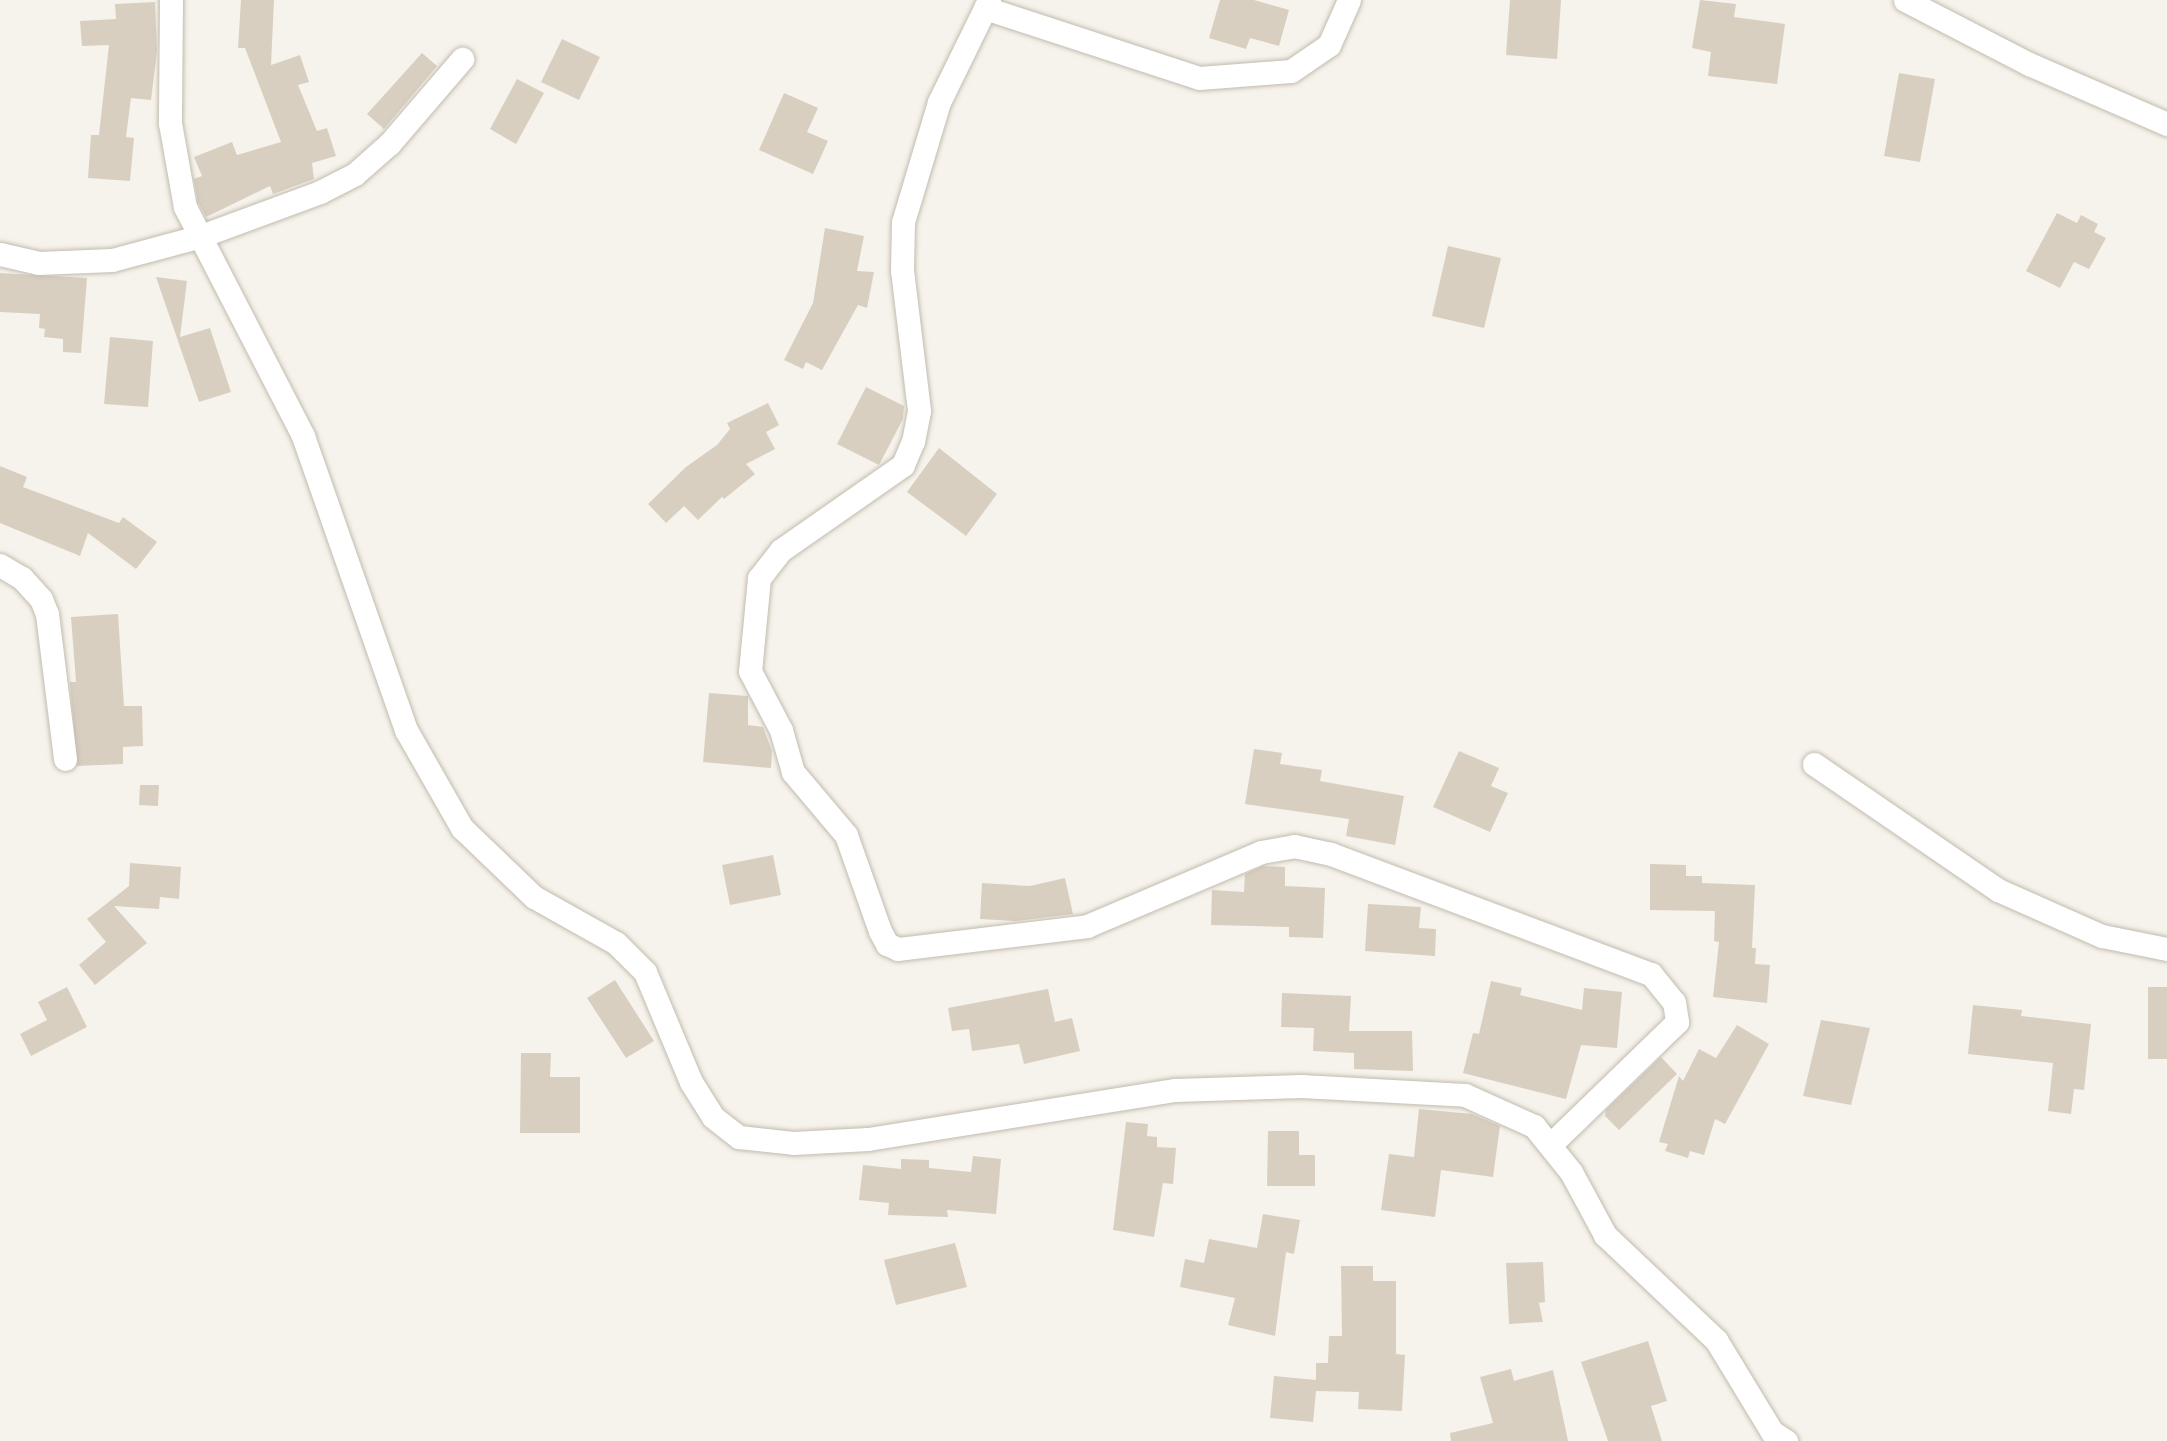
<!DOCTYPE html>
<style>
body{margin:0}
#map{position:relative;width:2167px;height:1441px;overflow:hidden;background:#f6f3ec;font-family:"DejaVu Sans",sans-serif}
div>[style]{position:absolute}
.building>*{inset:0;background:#d8cfc1}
.roads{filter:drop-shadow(0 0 2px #c2bbae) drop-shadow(0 0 2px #c2bbae)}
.street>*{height:23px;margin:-11.5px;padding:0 11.5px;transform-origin:11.5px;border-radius:11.5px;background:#fff}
span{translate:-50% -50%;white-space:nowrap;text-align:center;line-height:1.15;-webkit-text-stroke:6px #fff;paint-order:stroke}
</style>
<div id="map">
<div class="building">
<div style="clip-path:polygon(241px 0,274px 0,271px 65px,300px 55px,309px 82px,298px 85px,317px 131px,327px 128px,336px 156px,312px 163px,314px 179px,273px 194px,270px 186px,206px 217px,198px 202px,194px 179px,202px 176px,194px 157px,232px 142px,237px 155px,281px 142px,245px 48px,238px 48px)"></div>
<div style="clip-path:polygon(1220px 0,1254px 0,1289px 10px,1279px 46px,1250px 38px,1246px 49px,1209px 38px)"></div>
<div style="clip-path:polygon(1510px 0,1561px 0,1557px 59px,1506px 55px)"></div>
<div style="clip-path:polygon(1700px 0,1736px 4px,1734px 17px,1785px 24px,1777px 84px,1708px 76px,1711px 52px,1692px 48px)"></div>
<div style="clip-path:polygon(155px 2px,157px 51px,151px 100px,131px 98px,126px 137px,134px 138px,130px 181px,88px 178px,91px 135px,99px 135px,109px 45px,82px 46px,80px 21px,116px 19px,115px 4px)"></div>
<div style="clip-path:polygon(562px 39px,600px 57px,579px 100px,541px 82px)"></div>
<div style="clip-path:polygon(422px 53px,437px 66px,384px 129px,367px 114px)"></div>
<div style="clip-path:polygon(1899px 73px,1935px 79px,1920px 162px,1884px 156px)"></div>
<div style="clip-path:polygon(517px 79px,544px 93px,516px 144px,490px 129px)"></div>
<div style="clip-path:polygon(784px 93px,818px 108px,807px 132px,828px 141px,813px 174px,759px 150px)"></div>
<div style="clip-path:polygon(2057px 213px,2077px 223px,2081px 215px,2098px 224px,2094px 232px,2106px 238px,2089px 269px,2074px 262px,2060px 288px,2026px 271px)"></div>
<div style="clip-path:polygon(825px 228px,864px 236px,857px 271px,874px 272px,867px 308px,858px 305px,822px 370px,806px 362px,803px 369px,784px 360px,813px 303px)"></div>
<div style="clip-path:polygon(1448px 246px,1501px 258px,1484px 328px,1432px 316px)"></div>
<div style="clip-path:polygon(0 273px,87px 278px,81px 353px,63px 352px,63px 339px,44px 337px,45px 329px,39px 328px,40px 314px,0 312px)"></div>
<div style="clip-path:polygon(156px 277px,187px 281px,180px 337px,210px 328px,231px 392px,199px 402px)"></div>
<div style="clip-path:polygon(110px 337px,153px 341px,148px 407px,104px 404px)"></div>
<div style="clip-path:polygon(866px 387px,904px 406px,903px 419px,879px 465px,837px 444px)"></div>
<div style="clip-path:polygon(768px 403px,779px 425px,766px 432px,775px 449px,746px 464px,755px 474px,724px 499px,722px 497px,698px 520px,684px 506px,666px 523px,648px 504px,686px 467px,717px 445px,730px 429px,727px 423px)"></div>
<div style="clip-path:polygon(939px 448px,997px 494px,966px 536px,907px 492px)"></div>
<div style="clip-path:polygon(0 466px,27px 477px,23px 487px,119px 523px,123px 517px,157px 542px,136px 569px,88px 533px,80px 556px,0 523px)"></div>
<div style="clip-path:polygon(118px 614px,124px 706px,142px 706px,143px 746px,123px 747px,123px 764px,77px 766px,70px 682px,76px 682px,71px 617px)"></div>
<div style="clip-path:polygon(709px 693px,748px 696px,748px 725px,763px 727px,772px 751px,771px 768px,703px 762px)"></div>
<div style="clip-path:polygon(1254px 749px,1282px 753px,1280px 764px,1322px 770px,1320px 781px,1404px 796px,1395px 845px,1346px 836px,1349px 819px,1245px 804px)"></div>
<div style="clip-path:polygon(1459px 751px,1499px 768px,1491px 786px,1508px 793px,1490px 832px,1433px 807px)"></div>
<div style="clip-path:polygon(140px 785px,159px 785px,158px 806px,139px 805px)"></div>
<div style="clip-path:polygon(773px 855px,781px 895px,730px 905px,722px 865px)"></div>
<div style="clip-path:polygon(130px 863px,181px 867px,179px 899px,160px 897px,159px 909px,114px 906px,147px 943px,95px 985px,79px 965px,106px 942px,87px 919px,129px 886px)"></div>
<div style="clip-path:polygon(1650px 864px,1686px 865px,1686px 876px,1702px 876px,1702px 883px,1755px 885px,1752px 948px,1756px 948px,1755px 964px,1770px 965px,1767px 1003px,1713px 997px,1719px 942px,1714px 941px,1715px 911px,1650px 910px)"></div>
<div style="clip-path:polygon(1263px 866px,1285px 867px,1285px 886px,1325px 888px,1323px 938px,1289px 937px,1289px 927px,1211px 925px,1212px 890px,1244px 892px,1245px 874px)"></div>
<div style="clip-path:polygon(1065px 878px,1073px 914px,1015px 921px,980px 919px,982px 883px,1030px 886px)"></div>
<div style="clip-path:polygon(1368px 904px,1421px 907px,1419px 928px,1436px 929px,1435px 956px,1365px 951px)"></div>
<div style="clip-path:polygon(615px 980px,654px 1041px,626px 1058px,587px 998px)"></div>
<div style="clip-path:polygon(1491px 981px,1522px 988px,1520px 995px,1582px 1010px,1584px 988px,1622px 992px,1617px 1048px,1581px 1045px,1566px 1099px,1463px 1073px,1473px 1033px,1479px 1034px)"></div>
<div style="clip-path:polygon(67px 987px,87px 1027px,31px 1056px,20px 1034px,47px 1020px,38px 1002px)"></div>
<div style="clip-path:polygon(2148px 987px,2167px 987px,2167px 1059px,2148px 1059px)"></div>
<div style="clip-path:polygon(1048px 989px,1055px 1022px,1072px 1018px,1080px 1051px,1024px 1064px,1019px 1044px,972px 1051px,969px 1029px,952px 1031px,948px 1008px)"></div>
<div style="clip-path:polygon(1282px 993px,1351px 996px,1349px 1031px,1412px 1031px,1413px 1071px,1354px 1069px,1354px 1053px,1313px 1051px,1314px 1028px,1281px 1027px)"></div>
<div style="clip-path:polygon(1973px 1005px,2022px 1010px,2021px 1016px,2091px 1024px,2084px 1090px,2074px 1089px,2071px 1114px,2048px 1111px,2053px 1063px,1968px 1054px)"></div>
<div style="clip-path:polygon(1821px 1020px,1870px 1028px,1851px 1105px,1803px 1096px)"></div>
<div style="clip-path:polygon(1737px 1025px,1769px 1044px,1725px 1124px,1715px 1119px,1704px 1155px,1690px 1151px,1688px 1158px,1665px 1151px,1668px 1144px,1659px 1142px,1679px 1076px,1683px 1081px,1699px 1049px,1716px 1058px)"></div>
<div style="clip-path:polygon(521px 1053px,551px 1053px,550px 1077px,580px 1077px,580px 1133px,520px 1133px)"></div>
<div style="clip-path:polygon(1661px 1057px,1677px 1074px,1619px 1130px,1605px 1116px,1606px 1110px)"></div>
<div style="clip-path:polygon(1419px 1109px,1472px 1114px,1500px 1126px,1493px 1177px,1441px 1170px,1435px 1217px,1381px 1210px,1389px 1154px,1414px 1157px)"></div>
<div style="clip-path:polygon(1126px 1122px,1148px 1124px,1147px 1136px,1157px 1137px,1157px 1147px,1176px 1148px,1173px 1184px,1163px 1183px,1154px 1237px,1113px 1230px)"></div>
<div style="clip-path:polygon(1268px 1131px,1299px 1131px,1299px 1155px,1315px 1155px,1315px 1186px,1267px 1186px)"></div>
<div style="clip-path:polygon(973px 1156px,1001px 1159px,996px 1214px,947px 1210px,948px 1217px,888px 1215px,889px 1203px,859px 1200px,863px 1165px,901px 1169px,901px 1159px,929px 1160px,929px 1168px,971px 1172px)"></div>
<div style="clip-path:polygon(1263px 1214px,1300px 1220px,1294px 1254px,1286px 1252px,1275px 1336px,1228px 1325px,1235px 1298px,1180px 1287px,1185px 1259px,1204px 1263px,1209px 1239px,1257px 1248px)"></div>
<div style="clip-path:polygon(955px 1243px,967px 1287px,896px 1305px,884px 1260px)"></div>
<div style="clip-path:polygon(1543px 1262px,1545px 1302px,1539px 1303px,1543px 1322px,1509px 1324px,1506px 1263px)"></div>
<div style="clip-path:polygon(1341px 1266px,1373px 1266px,1373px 1281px,1396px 1281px,1396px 1354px,1405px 1355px,1402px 1411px,1358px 1409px,1359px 1392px,1316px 1391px,1313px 1422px,1270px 1418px,1274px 1376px,1316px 1380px,1316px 1363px,1328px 1363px,1329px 1336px,1342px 1336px)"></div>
<div style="clip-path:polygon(1648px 1341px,1667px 1401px,1651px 1406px,1662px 1441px,1608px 1441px,1581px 1362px)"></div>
<div style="clip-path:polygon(1511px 1369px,1514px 1381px,1553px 1370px,1568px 1441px,1451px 1441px,1450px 1433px,1493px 1423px,1480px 1377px)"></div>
</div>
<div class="roads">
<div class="street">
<div style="left:171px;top:0;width:123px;rotate:90.5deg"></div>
<div style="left:170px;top:123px;width:85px;rotate:79.9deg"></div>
<div style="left:185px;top:207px;width:258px;rotate:62.7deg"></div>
<div style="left:303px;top:436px;width:312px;rotate:70.7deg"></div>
<div style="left:406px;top:730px;width:113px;rotate:60.3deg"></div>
<div style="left:462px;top:828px;width:100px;rotate:43.8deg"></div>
<div style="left:534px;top:897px;width:94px;rotate:29.3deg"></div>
<div style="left:616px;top:943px;width:41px;rotate:45deg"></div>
<div style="left:645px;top:972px;width:119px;rotate:67.3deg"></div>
<div style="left:691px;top:1082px;width:41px;rotate:57.8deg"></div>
<div style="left:713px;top:1117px;width:33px;rotate:38deg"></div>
<div style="left:739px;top:1137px;width:54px;rotate:6.3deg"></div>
<div style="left:793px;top:1143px;width:75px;rotate:-3.1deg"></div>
<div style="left:868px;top:1139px;width:311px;rotate:-9.1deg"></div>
<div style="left:1175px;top:1090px;width:126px;rotate:-1.8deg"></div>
<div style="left:1301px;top:1086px;width:164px;rotate:3.1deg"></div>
<div style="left:1465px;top:1095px;width:76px;rotate:24.2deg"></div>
<div style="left:1534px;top:1126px;width:59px;rotate:51.2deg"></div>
<div style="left:1571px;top:1172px;width:72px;rotate:61.6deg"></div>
<div style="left:1605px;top:1235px;width:153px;rotate:43.4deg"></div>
<div style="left:1716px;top:1340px;width:108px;rotate:58.7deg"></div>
<div style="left:1772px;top:1432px;width:17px;rotate:33deg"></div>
<div style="left:989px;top:0;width:114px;rotate:116.1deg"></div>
<div style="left:939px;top:102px;width:125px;rotate:106.7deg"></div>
<div style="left:903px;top:222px;width:48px;rotate:91.2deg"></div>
<div style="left:902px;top:270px;width:142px;rotate:83.1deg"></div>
<div style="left:919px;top:411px;width:31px;rotate:101deg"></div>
<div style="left:913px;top:441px;width:26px;rotate:113deg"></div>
<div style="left:903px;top:465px;width:149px;rotate:145.1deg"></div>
<div style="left:781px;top:550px;width:36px;rotate:128deg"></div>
<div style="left:759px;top:578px;width:93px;rotate:95.5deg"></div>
<div style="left:750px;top:671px;width:67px;rotate:62.3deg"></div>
<div style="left:781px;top:730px;width:44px;rotate:74.1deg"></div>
<div style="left:793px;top:772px;width:82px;rotate:49.9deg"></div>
<div style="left:846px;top:835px;width:102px;rotate:70.5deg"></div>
<div style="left:880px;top:931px;width:15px;rotate:62deg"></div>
<div style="left:887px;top:944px;width:12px;rotate:24deg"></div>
<div style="left:898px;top:949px;width:190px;rotate:-6.9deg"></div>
<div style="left:1087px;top:926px;width:189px;rotate:-23deg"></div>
<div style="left:1261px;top:852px;width:34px;rotate:-10deg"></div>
<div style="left:1294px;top:846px;width:38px;rotate:12deg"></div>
<div style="left:1331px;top:854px;width:342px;rotate:20.6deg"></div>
<div style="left:1651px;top:974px;width:36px;rotate:51deg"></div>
<div style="left:1674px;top:1002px;width:20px;rotate:81deg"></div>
<div style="left:1677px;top:1022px;width:175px;rotate:135.9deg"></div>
<div style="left:1905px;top:0;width:140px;rotate:27.3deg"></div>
<div style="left:2029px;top:64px;width:150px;rotate:23.5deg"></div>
<div style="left:985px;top:8px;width:225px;rotate:18.1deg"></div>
<div style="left:1199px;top:78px;width:92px;rotate:-4.4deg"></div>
<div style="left:1291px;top:71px;width:46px;rotate:-34.4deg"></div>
<div style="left:1329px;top:45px;width:49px;rotate:-66deg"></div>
<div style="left:0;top:254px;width:39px;rotate:13deg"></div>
<div style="left:38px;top:263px;width:74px;rotate:-2.3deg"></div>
<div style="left:112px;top:260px;width:92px;rotate:-15.1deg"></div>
<div style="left:201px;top:236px;width:127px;rotate:-20.3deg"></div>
<div style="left:320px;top:192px;width:39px;rotate:-27deg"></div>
<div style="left:355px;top:174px;width:47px;rotate:-41.5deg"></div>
<div style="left:390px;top:143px;width:111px;rotate:-49.4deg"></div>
<div style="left:0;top:565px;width:26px;rotate:31deg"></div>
<div style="left:22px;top:578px;width:28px;rotate:48deg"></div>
<div style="left:41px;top:599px;width:16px;rotate:68deg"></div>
<div style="left:47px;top:614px;width:146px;rotate:82.9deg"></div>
<div style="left:1814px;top:764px;width:223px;rotate:34.4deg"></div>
<div style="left:1998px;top:890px;width:114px;rotate:23.9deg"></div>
<div style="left:2102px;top:936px;width:66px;rotate:11.3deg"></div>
</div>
</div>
</div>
